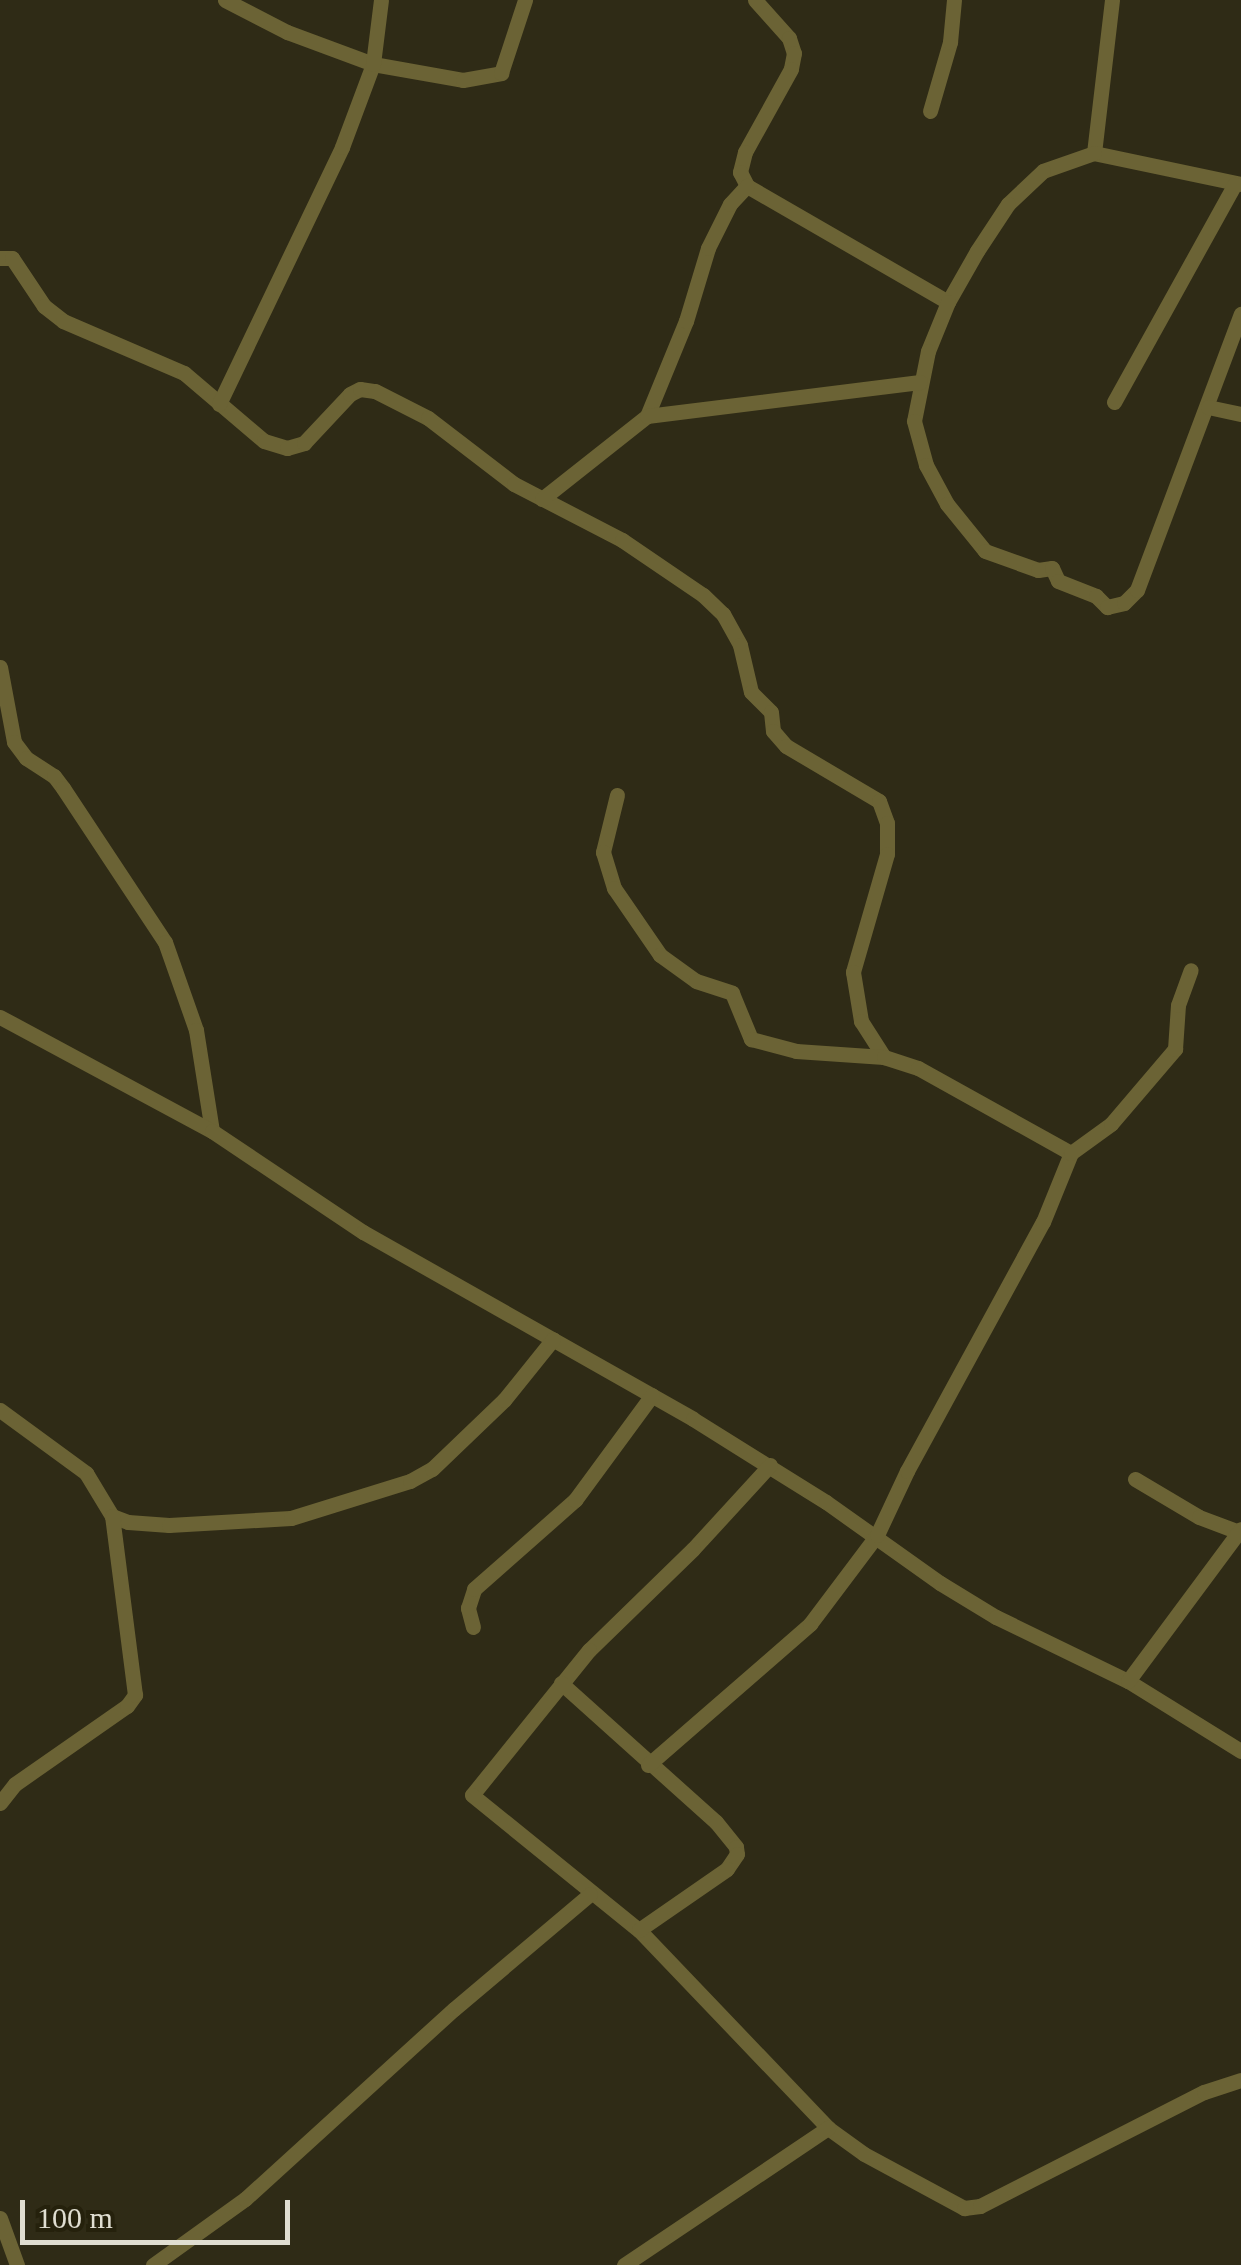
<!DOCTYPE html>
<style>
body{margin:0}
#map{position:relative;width:1241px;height:2265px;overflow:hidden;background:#2f2b16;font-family:"Times New Roman",serif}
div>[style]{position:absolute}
.street>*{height:15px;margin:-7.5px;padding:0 7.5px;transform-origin:7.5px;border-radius:7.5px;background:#6b6335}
span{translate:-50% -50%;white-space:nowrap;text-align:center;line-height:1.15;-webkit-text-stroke:10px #25210c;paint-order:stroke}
.scale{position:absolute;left:20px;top:2200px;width:270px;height:45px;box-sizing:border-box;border:5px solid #e0ded1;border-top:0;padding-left:12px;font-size:30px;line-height:35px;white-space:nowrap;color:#e0ded1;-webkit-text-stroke:8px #25210c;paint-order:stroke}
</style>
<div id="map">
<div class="street">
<div style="left:225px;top:0;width:70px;rotate:27.3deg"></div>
<div style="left:287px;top:32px;width:92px;rotate:20.4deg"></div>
<div style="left:373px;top:64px;width:91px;rotate:10.1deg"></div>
<div style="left:463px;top:80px;width:39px;rotate:-10deg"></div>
<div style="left:501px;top:73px;width:77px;rotate:-71.8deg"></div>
<div style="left:755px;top:0;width:51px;rotate:48.2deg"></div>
<div style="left:789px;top:38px;width:16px;rotate:72deg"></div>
<div style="left:794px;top:53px;width:16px;rotate:101deg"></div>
<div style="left:791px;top:69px;width:95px;rotate:119deg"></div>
<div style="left:745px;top:152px;width:21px;rotate:104deg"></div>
<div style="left:740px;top:172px;width:16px;rotate:63deg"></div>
<div style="left:747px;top:186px;width:232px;rotate:30deg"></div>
<div style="left:930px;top:111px;width:72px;rotate:-73.8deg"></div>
<div style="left:950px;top:42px;width:42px;rotate:-84.6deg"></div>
<div style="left:1094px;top:153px;width:154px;rotate:-83.3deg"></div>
<div style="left:1241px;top:184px;width:150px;rotate:-168.1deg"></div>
<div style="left:1094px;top:153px;width:54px;rotate:160.6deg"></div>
<div style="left:1043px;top:171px;width:48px;rotate:136.7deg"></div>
<div style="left:1008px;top:204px;width:56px;rotate:123.4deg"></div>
<div style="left:977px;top:251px;width:59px;rotate:119.6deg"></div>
<div style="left:948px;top:302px;width:53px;rotate:112.2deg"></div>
<div style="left:928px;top:351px;width:71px;rotate:101.3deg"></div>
<div style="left:914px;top:421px;width:46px;rotate:74.7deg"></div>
<div style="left:926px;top:465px;width:44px;rotate:61.7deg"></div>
<div style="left:947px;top:504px;width:60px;rotate:51deg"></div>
<div style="left:985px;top:551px;width:56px;rotate:19.7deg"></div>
<div style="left:1038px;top:570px;width:14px;rotate:-8deg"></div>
<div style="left:1052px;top:568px;width:14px;rotate:65deg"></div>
<div style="left:1058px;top:581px;width:41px;rotate:21.5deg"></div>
<div style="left:1096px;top:596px;width:16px;rotate:45deg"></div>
<div style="left:1107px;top:607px;width:17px;rotate:-13deg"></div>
<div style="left:1124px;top:603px;width:18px;rotate:-45deg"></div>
<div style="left:1137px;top:590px;width:295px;rotate:-69.4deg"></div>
<div style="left:0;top:258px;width:12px"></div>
<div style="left:12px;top:258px;width:58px;rotate:56.3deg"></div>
<div style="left:44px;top:306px;width:24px;rotate:38deg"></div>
<div style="left:63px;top:321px;width:132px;rotate:23.3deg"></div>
<div style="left:184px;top:373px;width:105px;rotate:40.4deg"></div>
<div style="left:264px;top:441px;width:24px;rotate:17deg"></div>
<div style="left:287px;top:448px;width:18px;rotate:-16deg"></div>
<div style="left:304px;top:443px;width:67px;rotate:-46.8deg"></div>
<div style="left:350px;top:394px;width:11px;rotate:-27deg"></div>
<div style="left:360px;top:389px;width:15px;rotate:8deg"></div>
<div style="left:375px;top:391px;width:59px;rotate:27deg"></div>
<div style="left:428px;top:418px;width:108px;rotate:37.5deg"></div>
<div style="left:514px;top:484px;width:122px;rotate:27.4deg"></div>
<div style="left:622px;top:540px;width:98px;rotate:34.2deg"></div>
<div style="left:703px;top:595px;width:28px;rotate:44deg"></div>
<div style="left:723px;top:614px;width:35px;rotate:61deg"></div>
<div style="left:740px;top:645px;width:48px;rotate:76.8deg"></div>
<div style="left:751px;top:692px;width:28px;rotate:45deg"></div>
<div style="left:771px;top:712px;width:19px;rotate:84deg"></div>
<div style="left:773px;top:731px;width:20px;rotate:49deg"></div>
<div style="left:786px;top:746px;width:108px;rotate:30.6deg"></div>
<div style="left:879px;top:801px;width:23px;rotate:70deg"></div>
<div style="left:887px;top:823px;width:31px;rotate:90deg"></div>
<div style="left:887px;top:854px;width:123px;rotate:106.1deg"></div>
<div style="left:853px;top:972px;width:50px;rotate:80.7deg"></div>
<div style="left:861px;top:1021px;width:43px;rotate:57.4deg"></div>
<div style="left:1114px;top:402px;width:249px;rotate:-61deg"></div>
<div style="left:219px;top:404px;width:285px;rotate:-64.4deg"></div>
<div style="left:342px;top:147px;width:89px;rotate:-69.5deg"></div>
<div style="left:373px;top:64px;width:64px;rotate:-82.9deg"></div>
<div style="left:1208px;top:407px;width:34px;rotate:12deg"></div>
<div style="left:647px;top:416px;width:103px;rotate:-67.7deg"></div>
<div style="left:686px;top:321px;width:76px;rotate:-73.2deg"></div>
<div style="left:708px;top:248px;width:49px;rotate:-63.4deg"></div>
<div style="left:730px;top:204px;width:25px;rotate:-47deg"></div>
<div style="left:542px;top:499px;width:134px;rotate:-38.3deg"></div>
<div style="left:647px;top:416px;width:275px;rotate:-7.1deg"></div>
<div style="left:0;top:667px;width:76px;rotate:79.4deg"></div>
<div style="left:14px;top:742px;width:20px;rotate:53deg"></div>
<div style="left:26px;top:758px;width:33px;rotate:33deg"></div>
<div style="left:54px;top:776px;width:15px;rotate:53deg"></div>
<div style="left:63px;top:788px;width:185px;rotate:56.5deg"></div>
<div style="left:165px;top:942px;width:93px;rotate:70.6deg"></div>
<div style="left:196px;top:1030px;width:102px;rotate:81deg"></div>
<div style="left:617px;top:795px;width:59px;rotate:103.8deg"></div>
<div style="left:603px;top:852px;width:38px;rotate:73deg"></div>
<div style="left:614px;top:888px;width:81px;rotate:55.5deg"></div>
<div style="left:660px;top:955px;width:44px;rotate:35.8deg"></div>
<div style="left:696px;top:981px;width:38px;rotate:18deg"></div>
<div style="left:732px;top:993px;width:50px;rotate:67.6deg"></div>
<div style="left:751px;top:1039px;width:47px;rotate:14.9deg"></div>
<div style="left:796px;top:1051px;width:88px;rotate:3.9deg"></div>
<div style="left:884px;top:1057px;width:36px;rotate:18deg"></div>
<div style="left:918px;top:1068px;width:175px;rotate:29.1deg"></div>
<div style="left:0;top:1017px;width:241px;rotate:28.3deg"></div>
<div style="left:212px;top:1131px;width:182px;rotate:33.8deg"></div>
<div style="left:363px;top:1232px;width:379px;rotate:29.5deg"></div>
<div style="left:693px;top:1419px;width:157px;rotate:32deg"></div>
<div style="left:826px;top:1502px;width:140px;rotate:35.4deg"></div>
<div style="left:940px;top:1583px;width:66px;rotate:31.3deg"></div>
<div style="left:996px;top:1617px;width:147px;rotate:25.9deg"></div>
<div style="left:1128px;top:1681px;width:133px;rotate:31.8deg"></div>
<div style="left:0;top:1410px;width:107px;rotate:36.2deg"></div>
<div style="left:86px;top:1473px;width:50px;rotate:58.8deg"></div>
<div style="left:112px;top:1516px;width:17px;rotate:21deg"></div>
<div style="left:128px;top:1522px;width:41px;rotate:4.2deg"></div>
<div style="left:169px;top:1525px;width:122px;rotate:-3.3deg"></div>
<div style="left:291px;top:1518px;width:125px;rotate:-17.3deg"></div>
<div style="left:410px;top:1481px;width:25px;rotate:-29deg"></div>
<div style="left:432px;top:1469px;width:100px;rotate:-43.8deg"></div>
<div style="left:504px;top:1400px;width:78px;rotate:-51.2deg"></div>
<div style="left:770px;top:1465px;width:114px;rotate:132.5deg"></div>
<div style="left:693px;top:1549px;width:145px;rotate:135.8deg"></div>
<div style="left:589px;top:1650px;width:186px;rotate:128.9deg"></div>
<div style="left:472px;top:1795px;width:215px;rotate:39deg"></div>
<div style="left:639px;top:1930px;width:274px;rotate:46.3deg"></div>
<div style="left:828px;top:2128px;width:44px;rotate:35.8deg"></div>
<div style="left:864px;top:2154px;width:114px;rotate:28.4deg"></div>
<div style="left:964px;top:2208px;width:16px;rotate:-7deg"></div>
<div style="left:980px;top:2206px;width:251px;rotate:-27deg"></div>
<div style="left:1204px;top:2092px;width:39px;rotate:-18deg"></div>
<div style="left:1135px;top:1479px;width:74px;rotate:30.7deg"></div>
<div style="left:1199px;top:1517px;width:43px;rotate:20.6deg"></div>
<div style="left:473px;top:1627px;width:20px;rotate:-105deg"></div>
<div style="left:468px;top:1608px;width:20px;rotate:-72deg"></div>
<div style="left:474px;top:1589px;width:135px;rotate:-41.4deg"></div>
<div style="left:575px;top:1500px;width:130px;rotate:-53.7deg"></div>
<div style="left:1128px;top:1681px;width:189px;rotate:-53.4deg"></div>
<div style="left:561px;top:1683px;width:208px;rotate:41.9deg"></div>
<div style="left:716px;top:1822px;width:32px;rotate:51deg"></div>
<div style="left:736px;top:1847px;width:7px;rotate:82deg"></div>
<div style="left:737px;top:1854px;width:18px;rotate:124deg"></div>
<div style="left:727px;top:1869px;width:107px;rotate:145.3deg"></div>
<div style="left:648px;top:1765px;width:215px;rotate:-41deg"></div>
<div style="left:810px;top:1624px;width:111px;rotate:-53deg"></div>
<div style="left:877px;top:1535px;width:71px;rotate:-64.9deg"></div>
<div style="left:907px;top:1471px;width:284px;rotate:-61.4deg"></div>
<div style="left:1043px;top:1222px;width:74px;rotate:-67.9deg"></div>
<div style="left:1071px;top:1153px;width:49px;rotate:-35.9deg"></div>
<div style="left:1111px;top:1124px;width:99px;rotate:-49.5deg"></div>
<div style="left:1175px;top:1049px;width:44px;rotate:-86.1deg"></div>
<div style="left:1178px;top:1005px;width:37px;rotate:-70deg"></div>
<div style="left:0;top:1803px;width:24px;rotate:-52deg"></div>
<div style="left:15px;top:1784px;width:136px;rotate:-34.9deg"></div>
<div style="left:127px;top:1706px;width:14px;rotate:-54deg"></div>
<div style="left:135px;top:1695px;width:180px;rotate:-97.3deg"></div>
<div style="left:0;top:2218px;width:50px;rotate:70.1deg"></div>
<div style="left:153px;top:2265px;width:113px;rotate:-35.7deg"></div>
<div style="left:245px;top:2199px;width:282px;rotate:-42.3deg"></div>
<div style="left:454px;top:2009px;width:178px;rotate:-40.2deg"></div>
<div style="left:624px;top:2265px;width:246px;rotate:-33.9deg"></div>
</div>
<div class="scale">100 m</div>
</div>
